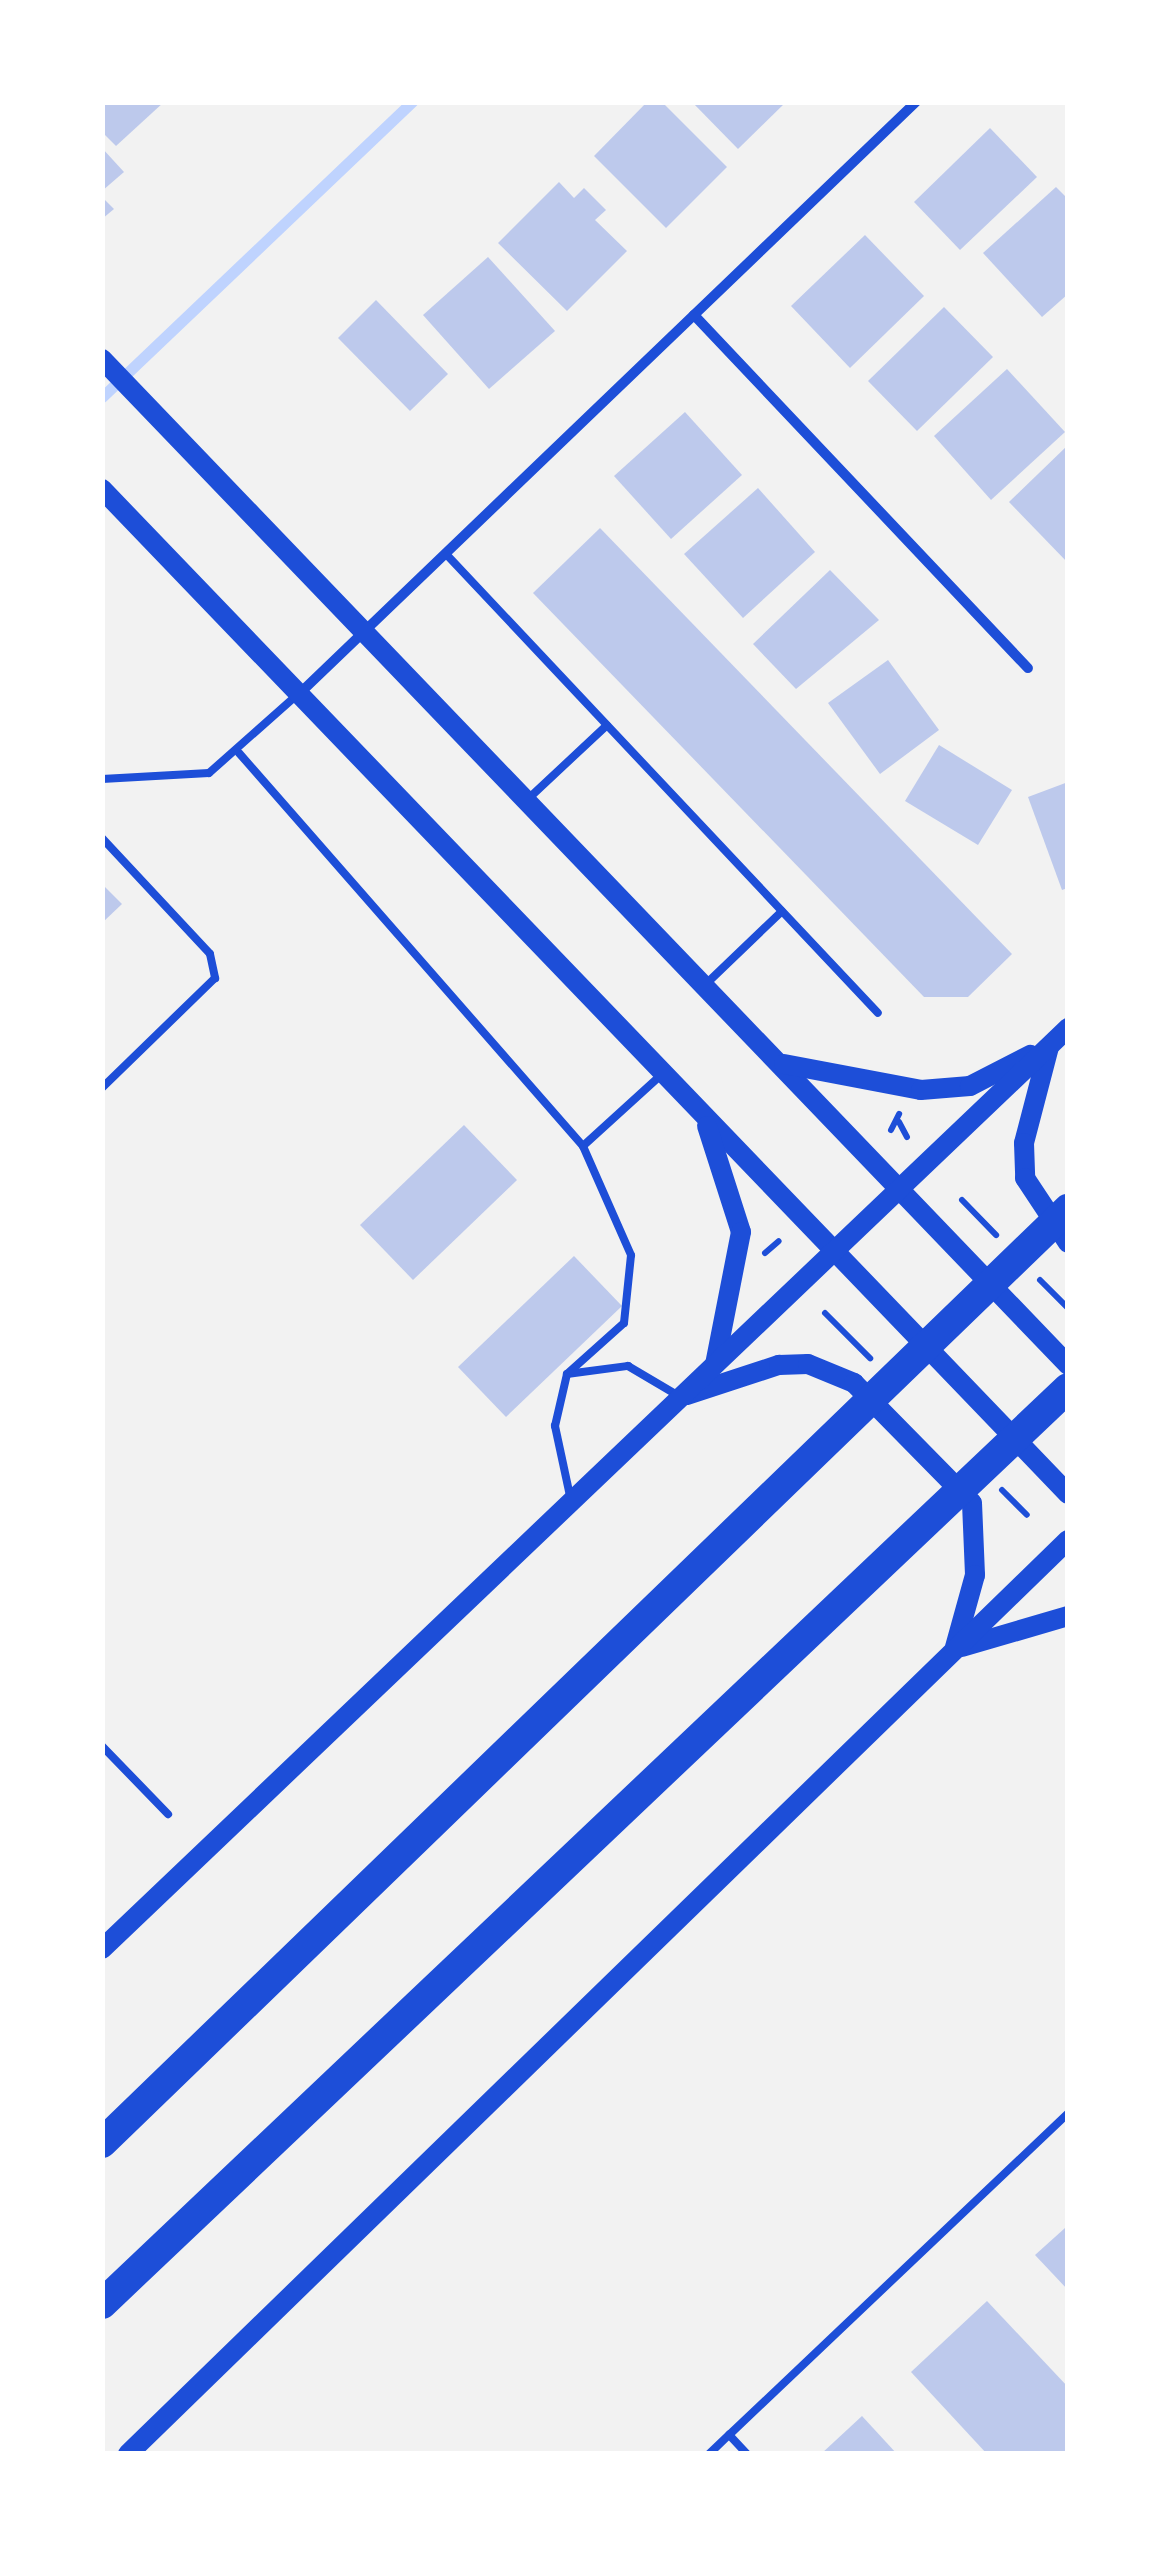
<!DOCTYPE html>
<style>
body{margin:0}
#map{position:relative;width:1170px;height:2556px;overflow:hidden;background:#f2f2f2;font-family:"Roboto Condensed",sans-serif}
div>[style]{position:absolute}
.stream>*{height:11px;margin:-5.5px;padding:0 5.5px;transform-origin:5.5px;border-radius:5.5px;background:#bfd3fe}
.building>*{inset:0;background:#bdc9ec}
.path>*{height:6px;margin:-3px;padding:0 3px;transform-origin:3px;border-radius:3px;background:#1d4ed8}
.service>*{height:8px;margin:-4px;padding:0 4px;transform-origin:4px;border-radius:4px;background:#1d4ed8}
.minor>*{height:10px;margin:-5px;padding:0 5px;transform-origin:5px;border-radius:5px;background:#1d4ed8}
.secondary>*{height:20px;margin:-10px;padding:0 10px;transform-origin:10px;border-radius:10px;background:#1d4ed8}
.motorway>*{height:30px;margin:-15px;padding:0 15px;transform-origin:15px;border-radius:15px;background:#1d4ed8}
span{translate:-50% -50%;white-space:nowrap;text-align:center;line-height:1.15;-webkit-text-stroke:10px #fff;paint-order:stroke}
.frame{position:absolute;inset:0;border:105px solid #fff;pointer-events:none}
</style>
<div id="map">
<div class="stream">
<div style="left:102px;top:397px;width:428px;rotate:-43.6deg"></div>
</div>
<div class="building">
<div style="clip-path:polygon(102px 102px,164px 102px,116px 146px,102px 132px)"></div>
<div style="clip-path:polygon(647px 102px,662px 102px,727px 167px,666px 228px,594px 156px)"></div>
<div style="clip-path:polygon(692px 102px,786px 102px,738px 149px)"></div>
<div style="clip-path:polygon(990px 128px,1037px 177px,960px 250px,914px 202px)"></div>
<div style="clip-path:polygon(102px 148px,124px 172px,102px 191px)"></div>
<div style="clip-path:polygon(559px 182px,574px 198px,584px 188px,606px 210px,595px 220px,627px 251px,567px 311px,498px 243px)"></div>
<div style="clip-path:polygon(1056px 187px,1068px 199px,1068px 294px,1042px 317px,983px 253px)"></div>
<div style="clip-path:polygon(102px 197px,114px 209px,102px 219px)"></div>
<div style="clip-path:polygon(865px 235px,924px 296px,850px 368px,791px 306px)"></div>
<div style="clip-path:polygon(488px 257px,555px 331px,489px 389px,423px 315px)"></div>
<div style="clip-path:polygon(376px 300px,448px 374px,410px 411px,338px 338px)"></div>
<div style="clip-path:polygon(944px 307px,993px 357px,917px 431px,868px 381px)"></div>
<div style="clip-path:polygon(1007px 369px,1065px 432px,991px 500px,934px 436px)"></div>
<div style="clip-path:polygon(685px 412px,742px 475px,671px 539px,614px 476px)"></div>
<div style="clip-path:polygon(1068px 445px,1068px 563px,1009px 502px)"></div>
<div style="clip-path:polygon(758px 488px,815px 552px,743px 618px,684px 554px)"></div>
<div style="clip-path:polygon(600px 528px,1012px 954px,968px 997px,924px 997px,533px 593px)"></div>
<div style="clip-path:polygon(830px 570px,879px 620px,796px 689px,753px 644px)"></div>
<div style="clip-path:polygon(888px 660px,939px 730px,880px 774px,828px 703px)"></div>
<div style="clip-path:polygon(939px 745px,1012px 790px,978px 845px,905px 801px)"></div>
<div style="clip-path:polygon(1068px 782px,1068px 888px,1062px 890px,1028px 797px)"></div>
<div style="clip-path:polygon(102px 884px,122px 904px,102px 923px)"></div>
<div style="clip-path:polygon(464px 1125px,517px 1180px,413px 1280px,360px 1225px)"></div>
<div style="clip-path:polygon(574px 1256px,622px 1306px,506px 1417px,458px 1367px)"></div>
<div style="clip-path:polygon(1065px 2228px,1068px 2231px,1068px 2290px,1035px 2255px)"></div>
<div style="clip-path:polygon(987px 2301px,1068px 2387px,1068px 2454px,987px 2454px,911px 2372px)"></div>
<div style="clip-path:polygon(862px 2416px,897px 2454px,821px 2454px)"></div>
</div>
<div class="path">
<div style="left:899px;top:1122px;width:17px;rotate:62deg"></div>
<div style="left:891px;top:1130px;width:18px;rotate:-63deg"></div>
<div style="left:962px;top:1200px;width:49px;rotate:45.8deg"></div>
<div style="left:765px;top:1253px;width:18px;rotate:-41deg"></div>
<div style="left:1040px;top:1280px;width:40px;rotate:45deg"></div>
<div style="left:825px;top:1313px;width:64px;rotate:45deg"></div>
<div style="left:1002px;top:1490px;width:35px;rotate:45deg"></div>
</div>
<div class="service">
<div style="left:446px;top:554px;width:630px;rotate:46.74deg"></div>
<div style="left:239px;top:753px;width:522px;rotate:48.8deg"></div>
<div style="left:102px;top:779px;width:107px;rotate:-3.2deg"></div>
<div style="left:209px;top:773px;width:118px;rotate:-41.6deg"></div>
<div style="left:528px;top:799px;width:108px;rotate:-43.1deg"></div>
<div style="left:102px;top:838px;width:158px;rotate:47deg"></div>
<div style="left:210px;top:954px;width:25px;rotate:78deg"></div>
<div style="left:215px;top:978px;width:158px;rotate:135.8deg"></div>
<div style="left:706px;top:984px;width:105px;rotate:-43.8deg"></div>
<div style="left:567px;top:1374px;width:62px;rotate:-7.5deg"></div>
<div style="left:628px;top:1366px;width:59px;rotate:30.5deg"></div>
<div style="left:570px;top:1496px;width:72px;rotate:-102.1deg"></div>
<div style="left:555px;top:1426px;width:53px;rotate:-77deg"></div>
<div style="left:567px;top:1374px;width:76px;rotate:-41.8deg"></div>
<div style="left:624px;top:1323px;width:68px;rotate:-84.1deg"></div>
<div style="left:631px;top:1255px;width:119px;rotate:-113.8deg"></div>
<div style="left:583px;top:1146px;width:107px;rotate:-42.3deg"></div>
<div style="left:102px;top:1746px;width:95px;rotate:45.9deg"></div>
<div style="left:709px;top:2454px;width:28px;rotate:-44deg"></div>
<div style="left:747px;top:2454px;width:26px;rotate:-133deg"></div>
<div style="left:729px;top:2435px;width:468px;rotate:-43.5deg"></div>
</div>
<div class="minor">
<div style="left:694px;top:315px;width:486px;rotate:46.6deg"></div>
<div style="left:299px;top:694px;width:855px;rotate:-43.82deg"></div>
</div>
<div class="secondary">
<div style="left:102px;top:359px;width:1395px;rotate:46.16deg"></div>
<div style="left:102px;top:489px;width:1394px;rotate:46.13deg"></div>
<div style="left:1049px;top:1047px;width:99px;rotate:104.6deg"></div>
<div style="left:1024px;top:1143px;width:35px;rotate:88deg"></div>
<div style="left:1025px;top:1178px;width:78px;rotate:56.5deg"></div>
<div style="left:784px;top:1064px;width:139px;rotate:10.7deg"></div>
<div style="left:921px;top:1090px;width:49px;rotate:-4.7deg"></div>
<div style="left:970px;top:1086px;width:68px;rotate:-27.3deg"></div>
<div style="left:707px;top:1126px;width:111px;rotate:72.2deg"></div>
<div style="left:741px;top:1232px;width:135px;rotate:101.1deg"></div>
<div style="left:687px;top:1395px;width:97px;rotate:-18.1deg"></div>
<div style="left:779px;top:1365px;width:29px;rotate:-2deg"></div>
<div style="left:808px;top:1364px;width:50px;rotate:22.4deg"></div>
<div style="left:854px;top:1383px;width:168px;rotate:45.5deg"></div>
<div style="left:972px;top:1503px;width:72px;rotate:87.6deg"></div>
<div style="left:975px;top:1575px;width:75px;rotate:105.5deg"></div>
<div style="left:962px;top:1647px;width:110px;rotate:-16.3deg"></div>
<div style="left:102px;top:1949px;width:1335px;rotate:-43.63deg"></div>
<div style="left:128px;top:2454px;width:1311px;rotate:-44.2deg"></div>
</div>
<div class="motorway">
<div style="left:102px;top:2143px;width:1344px;rotate:-44.04deg"></div>
<div style="left:102px;top:2304px;width:1331px;rotate:-43.48deg"></div>
</div>
<div class="frame"></div>
</div>
